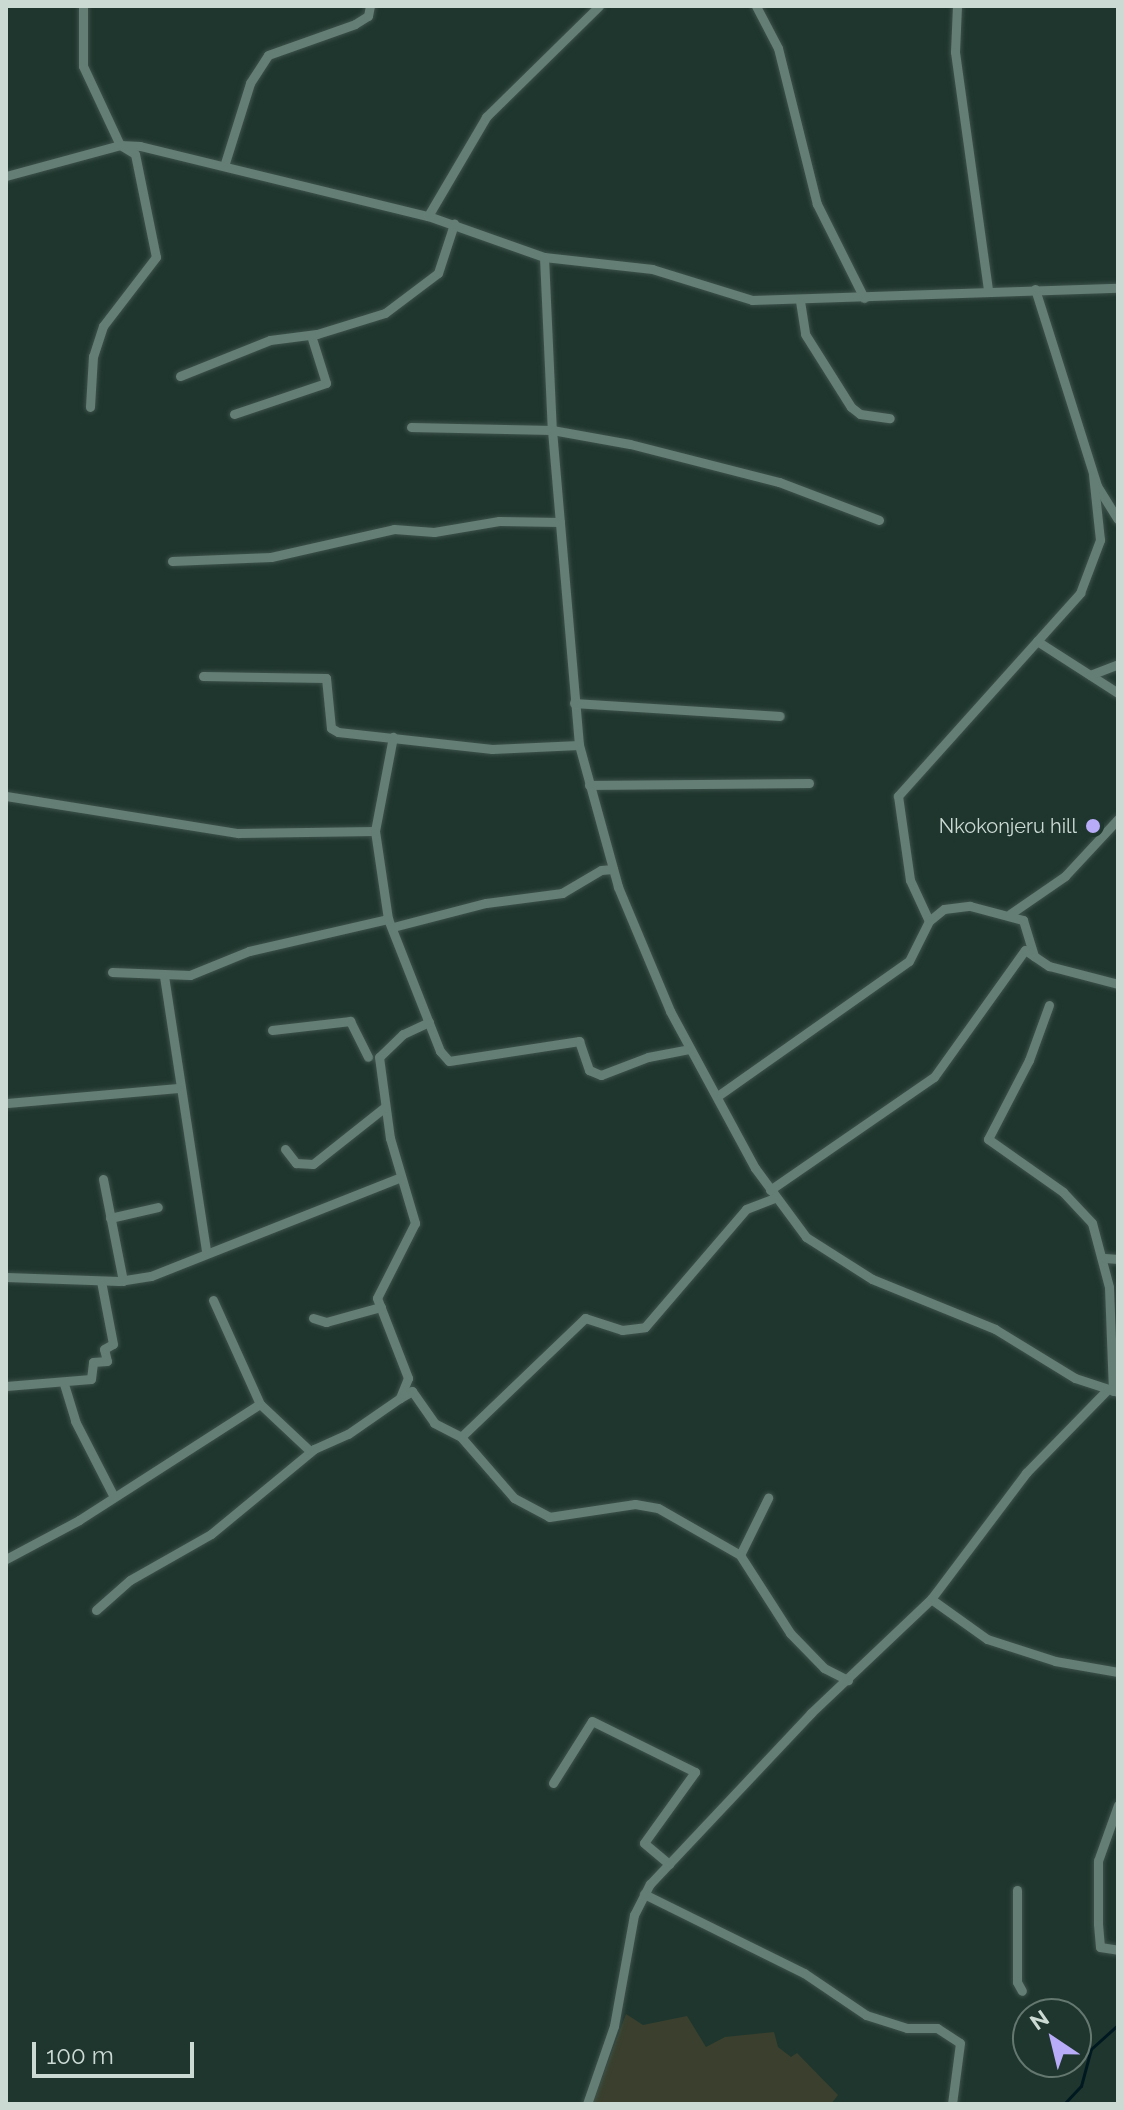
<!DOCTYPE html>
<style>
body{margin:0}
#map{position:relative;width:1124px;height:2110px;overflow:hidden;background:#1f362e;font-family:Raleway,sans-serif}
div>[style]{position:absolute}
.green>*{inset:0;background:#3a402d}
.stream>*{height:3px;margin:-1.5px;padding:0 1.5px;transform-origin:1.5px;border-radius:1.5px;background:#001921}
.roads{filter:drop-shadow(0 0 2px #3d524b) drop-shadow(0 0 2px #3d524b)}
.minor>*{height:9px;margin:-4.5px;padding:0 4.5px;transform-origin:4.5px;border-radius:4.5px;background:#657e75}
.dots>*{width:22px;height:22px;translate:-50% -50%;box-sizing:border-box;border:4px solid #1f362e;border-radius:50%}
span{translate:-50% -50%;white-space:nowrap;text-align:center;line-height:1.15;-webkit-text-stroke:8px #1f362e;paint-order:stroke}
.poi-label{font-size:20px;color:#ccdad4}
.right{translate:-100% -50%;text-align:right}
.frame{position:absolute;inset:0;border:8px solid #ccdad4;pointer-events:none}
.north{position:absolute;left:1012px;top:1998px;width:80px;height:80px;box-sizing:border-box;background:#1f362e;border:2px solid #647870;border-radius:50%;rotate:325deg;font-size:22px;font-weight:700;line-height:32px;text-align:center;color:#ccdad4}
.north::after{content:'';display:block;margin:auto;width:28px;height:36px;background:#b8abf7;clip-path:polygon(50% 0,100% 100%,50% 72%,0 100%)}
.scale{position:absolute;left:32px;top:2042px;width:162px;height:36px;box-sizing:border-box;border:4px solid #ccdad4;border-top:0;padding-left:10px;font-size:24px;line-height:28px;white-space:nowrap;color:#ccdad4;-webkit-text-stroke:6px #1f362e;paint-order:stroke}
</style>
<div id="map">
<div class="green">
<div style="clip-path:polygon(626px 2014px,643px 2025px,687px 2016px,706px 2047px,725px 2037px,774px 2032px,778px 2047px,791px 2057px,797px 2053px,838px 2095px,831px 2104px,592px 2104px)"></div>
</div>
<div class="stream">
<div style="left:1064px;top:2104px;width:25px;rotate:-47deg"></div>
<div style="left:1081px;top:2086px;width:38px;rotate:-75deg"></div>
<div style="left:1091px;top:2049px;width:36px;rotate:-42deg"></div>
</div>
<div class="roads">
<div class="minor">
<div style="left:83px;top:6px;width:60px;rotate:90deg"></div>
<div style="left:83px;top:66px;width:87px;rotate:64.9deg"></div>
<div style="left:120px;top:145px;width:17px;rotate:31deg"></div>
<div style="left:135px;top:154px;width:105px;rotate:78.5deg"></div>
<div style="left:156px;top:257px;width:87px;rotate:127.5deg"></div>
<div style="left:103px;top:326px;width:32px;rotate:108deg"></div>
<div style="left:93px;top:356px;width:51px;rotate:93.4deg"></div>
<div style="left:756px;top:6px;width:47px;rotate:62.4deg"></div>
<div style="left:778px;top:48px;width:161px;rotate:76deg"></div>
<div style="left:817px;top:204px;width:105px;rotate:63.4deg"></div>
<div style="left:957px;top:6px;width:46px;rotate:92.5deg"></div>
<div style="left:955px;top:52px;width:240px;rotate:82.1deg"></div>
<div style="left:225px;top:163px;width:84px;rotate:-72.6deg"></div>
<div style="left:250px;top:83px;width:33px;rotate:-57deg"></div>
<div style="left:268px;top:55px;width:92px;rotate:-19.6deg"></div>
<div style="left:355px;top:24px;width:15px;rotate:-32deg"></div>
<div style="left:368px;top:16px;width:10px;rotate:-79deg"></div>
<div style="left:6px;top:176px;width:118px;rotate:-15.2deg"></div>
<div style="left:120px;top:145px;width:20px;rotate:3deg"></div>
<div style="left:140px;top:146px;width:296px;rotate:13.7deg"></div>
<div style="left:428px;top:216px;width:123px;rotate:19.5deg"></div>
<div style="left:544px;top:257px;width:109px;rotate:6.3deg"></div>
<div style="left:652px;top:269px;width:105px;rotate:17.2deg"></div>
<div style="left:752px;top:300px;width:366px;rotate:-1.9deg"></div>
<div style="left:428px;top:216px;width:115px;rotate:-59.6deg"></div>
<div style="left:486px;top:117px;width:158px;rotate:-44.5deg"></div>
<div style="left:544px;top:257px;width:173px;rotate:87.4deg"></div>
<div style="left:552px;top:430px;width:316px;rotate:85.1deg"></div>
<div style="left:579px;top:745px;width:147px;rotate:74.6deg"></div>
<div style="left:618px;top:887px;width:134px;rotate:67.2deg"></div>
<div style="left:670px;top:1011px;width:179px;rotate:61.6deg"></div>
<div style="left:755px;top:1168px;width:86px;rotate:53.5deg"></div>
<div style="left:806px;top:1237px;width:78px;rotate:32.5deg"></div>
<div style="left:872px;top:1279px;width:133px;rotate:22.1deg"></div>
<div style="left:995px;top:1329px;width:94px;rotate:31.5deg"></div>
<div style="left:1075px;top:1378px;width:45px;rotate:18deg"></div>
<div style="left:1035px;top:289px;width:207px;rotate:72.5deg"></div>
<div style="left:1097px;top:486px;width:39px;rotate:58deg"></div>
<div style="left:800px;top:301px;width:33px;rotate:81deg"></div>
<div style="left:805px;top:334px;width:86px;rotate:57.8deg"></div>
<div style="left:851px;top:407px;width:11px;rotate:38deg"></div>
<div style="left:860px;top:414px;width:30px;rotate:8deg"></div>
<div style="left:180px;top:376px;width:97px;rotate:-21.8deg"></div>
<div style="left:270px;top:340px;width:47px;rotate:-7.3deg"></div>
<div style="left:317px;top:334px;width:71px;rotate:-17.2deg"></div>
<div style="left:385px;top:313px;width:66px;rotate:-37deg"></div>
<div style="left:438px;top:273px;width:52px;rotate:-71.9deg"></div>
<div style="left:234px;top:414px;width:97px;rotate:-18.6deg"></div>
<div style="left:326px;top:383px;width:50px;rotate:-107.4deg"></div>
<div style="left:411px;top:427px;width:141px;rotate:1.2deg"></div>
<div style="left:552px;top:430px;width:79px;rotate:10.2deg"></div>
<div style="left:630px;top:444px;width:154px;rotate:14.3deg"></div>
<div style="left:779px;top:482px;width:107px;rotate:20.8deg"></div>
<div style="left:172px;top:561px;width:99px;rotate:-2.3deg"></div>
<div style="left:271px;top:557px;width:126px;rotate:-12.8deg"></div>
<div style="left:394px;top:529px;width:40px;rotate:4.3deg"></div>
<div style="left:434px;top:532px;width:66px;rotate:-9.6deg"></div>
<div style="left:499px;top:521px;width:61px;rotate:0.9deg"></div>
<div style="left:1037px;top:641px;width:96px;rotate:32.7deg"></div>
<div style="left:1090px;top:675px;width:30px;rotate:-21deg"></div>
<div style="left:203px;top:676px;width:123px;rotate:0.9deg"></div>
<div style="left:326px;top:678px;width:50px;rotate:84.3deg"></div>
<div style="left:331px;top:728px;width:8px;rotate:30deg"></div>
<div style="left:338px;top:732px;width:155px;rotate:6.3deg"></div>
<div style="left:492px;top:749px;width:87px;rotate:-2.6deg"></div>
<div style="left:574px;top:703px;width:206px;rotate:3.6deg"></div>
<div style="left:589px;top:785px;width:220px;rotate:-0.5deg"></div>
<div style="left:6px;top:796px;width:235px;rotate:9.1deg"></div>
<div style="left:238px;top:833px;width:137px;rotate:-0.8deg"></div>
<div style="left:1010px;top:914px;width:67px;rotate:-34.6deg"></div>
<div style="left:1065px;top:876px;width:78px;rotate:-47.1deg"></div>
<div style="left:388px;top:919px;width:142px;rotate:68.5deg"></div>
<div style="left:440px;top:1051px;width:13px;rotate:48deg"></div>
<div style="left:449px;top:1061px;width:132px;rotate:-8.7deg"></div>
<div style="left:579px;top:1041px;width:31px;rotate:71deg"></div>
<div style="left:589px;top:1070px;width:13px;rotate:23deg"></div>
<div style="left:601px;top:1075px;width:50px;rotate:-21deg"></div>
<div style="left:648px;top:1057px;width:43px;rotate:-10.8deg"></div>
<div style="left:929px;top:921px;width:45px;rotate:-114.9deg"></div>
<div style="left:910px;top:880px;width:85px;rotate:-98.1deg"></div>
<div style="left:898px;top:796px;width:273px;rotate:-48.1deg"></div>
<div style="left:1080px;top:593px;width:57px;rotate:-69.3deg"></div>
<div style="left:1100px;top:540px;width:65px;rotate:-96.1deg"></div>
<div style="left:393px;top:927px;width:96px;rotate:-14.5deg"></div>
<div style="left:486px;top:903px;width:77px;rotate:-7.5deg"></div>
<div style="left:562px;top:893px;width:45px;rotate:-30.5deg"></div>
<div style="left:601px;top:870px;width:12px;rotate:-5deg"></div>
<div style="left:112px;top:972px;width:78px;rotate:2.2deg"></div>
<div style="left:190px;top:975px;width:64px;rotate:-22.1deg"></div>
<div style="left:249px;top:951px;width:143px;rotate:-13deg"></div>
<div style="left:388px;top:919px;width:89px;rotate:-98.4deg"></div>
<div style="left:375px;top:831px;width:96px;rotate:-79.2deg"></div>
<div style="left:164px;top:976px;width:277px;rotate:81.3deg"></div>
<div style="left:1049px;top:1005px;width:59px;rotate:110deg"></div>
<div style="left:1029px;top:1060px;width:89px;rotate:117.4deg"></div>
<div style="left:988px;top:1139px;width:92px;rotate:35.2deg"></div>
<div style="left:1063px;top:1192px;width:42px;rotate:46.9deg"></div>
<div style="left:1092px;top:1223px;width:66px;rotate:75.1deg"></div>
<div style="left:1109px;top:1287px;width:104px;rotate:87.8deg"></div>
<div style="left:429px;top:1022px;width:29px;rotate:155deg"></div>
<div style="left:403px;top:1034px;width:33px;rotate:136deg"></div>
<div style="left:379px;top:1057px;width:82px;rotate:82.3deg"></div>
<div style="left:390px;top:1138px;width:89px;rotate:73.6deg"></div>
<div style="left:415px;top:1223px;width:84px;rotate:116.9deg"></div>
<div style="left:377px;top:1298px;width:86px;rotate:68.8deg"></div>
<div style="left:408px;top:1378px;width:22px;rotate:112deg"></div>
<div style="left:400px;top:1398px;width:14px;rotate:-30deg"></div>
<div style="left:412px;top:1391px;width:39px;rotate:55deg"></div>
<div style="left:434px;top:1423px;width:30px;rotate:27deg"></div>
<div style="left:461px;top:1437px;width:81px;rotate:49deg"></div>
<div style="left:514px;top:1498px;width:40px;rotate:28deg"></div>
<div style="left:549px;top:1517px;width:87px;rotate:-8.6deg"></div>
<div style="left:635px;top:1504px;width:23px;rotate:10deg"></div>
<div style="left:658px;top:1508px;width:95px;rotate:29.8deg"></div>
<div style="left:740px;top:1555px;width:93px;rotate:57.3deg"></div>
<div style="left:790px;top:1633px;width:49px;rotate:45.8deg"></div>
<div style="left:824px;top:1668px;width:27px;rotate:27deg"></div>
<div style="left:272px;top:1030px;width:79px;rotate:-6.6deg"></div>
<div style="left:350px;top:1021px;width:40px;rotate:63.4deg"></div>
<div style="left:719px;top:1095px;width:232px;rotate:-35.2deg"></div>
<div style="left:909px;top:961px;width:45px;rotate:-63.4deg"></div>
<div style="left:929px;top:921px;width:19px;rotate:-39deg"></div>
<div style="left:944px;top:909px;width:26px;rotate:-7deg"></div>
<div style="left:970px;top:906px;width:55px;rotate:14.8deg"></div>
<div style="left:1023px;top:920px;width:38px;rotate:73deg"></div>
<div style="left:6px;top:1103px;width:174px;rotate:-5deg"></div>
<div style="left:285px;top:1149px;width:18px;rotate:52deg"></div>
<div style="left:296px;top:1163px;width:17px;rotate:3deg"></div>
<div style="left:313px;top:1164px;width:92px;rotate:-38.4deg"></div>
<div style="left:103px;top:1179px;width:104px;rotate:78.9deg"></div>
<div style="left:770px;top:1190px;width:199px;rotate:-34.6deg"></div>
<div style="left:934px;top:1077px;width:156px;rotate:-54.4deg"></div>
<div style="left:1025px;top:950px;width:29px;rotate:34deg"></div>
<div style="left:1049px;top:966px;width:71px;rotate:14.6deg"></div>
<div style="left:110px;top:1218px;width:49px;rotate:-12.9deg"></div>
<div style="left:1105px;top:1258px;width:13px;rotate:4deg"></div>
<div style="left:6px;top:1277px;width:113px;rotate:2deg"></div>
<div style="left:119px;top:1281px;width:32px;rotate:-9deg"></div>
<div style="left:151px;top:1276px;width:267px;rotate:-21.6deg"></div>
<div style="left:213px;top:1300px;width:114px;rotate:65.7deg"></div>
<div style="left:260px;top:1404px;width:69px;rotate:43.2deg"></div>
<div style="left:313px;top:1318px;width:14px;rotate:17deg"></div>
<div style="left:326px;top:1322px;width:57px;rotate:-15.3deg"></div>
<div style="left:64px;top:1384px;width:39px;rotate:73deg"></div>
<div style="left:75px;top:1421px;width:83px;rotate:62.8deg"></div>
<div style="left:6px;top:1386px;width:85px;rotate:-4.7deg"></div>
<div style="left:91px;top:1379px;width:17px;rotate:-83deg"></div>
<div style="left:93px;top:1362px;width:14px;rotate:-4deg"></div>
<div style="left:107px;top:1361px;width:12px;rotate:-104deg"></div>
<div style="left:104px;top:1349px;width:10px;rotate:-29deg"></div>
<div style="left:113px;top:1344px;width:64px;rotate:-100.8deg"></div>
<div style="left:461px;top:1437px;width:172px;rotate:-43.8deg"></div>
<div style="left:585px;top:1318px;width:39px;rotate:18deg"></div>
<div style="left:622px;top:1330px;width:23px;rotate:-7deg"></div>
<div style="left:645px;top:1327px;width:155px;rotate:-49.4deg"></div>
<div style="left:746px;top:1209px;width:31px;rotate:-21deg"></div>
<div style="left:740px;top:1555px;width:64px;rotate:-63.8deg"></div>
<div style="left:6px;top:1559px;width:83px;rotate:-28.1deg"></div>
<div style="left:79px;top:1520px;width:215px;rotate:-32.7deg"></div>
<div style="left:931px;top:1599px;width:69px;rotate:35.5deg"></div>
<div style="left:987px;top:1639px;width:71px;rotate:17.9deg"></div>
<div style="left:1055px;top:1661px;width:64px;rotate:9.9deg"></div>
<div style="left:96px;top:1610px;width:45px;rotate:-41.4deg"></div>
<div style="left:130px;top:1580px;width:93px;rotate:-29.6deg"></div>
<div style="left:211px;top:1534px;width:134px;rotate:-39.5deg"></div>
<div style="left:314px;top:1449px;width:37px;rotate:-24deg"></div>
<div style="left:348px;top:1434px;width:63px;rotate:-34.7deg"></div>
<div style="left:553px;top:1783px;width:73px;rotate:-57.8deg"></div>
<div style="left:592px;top:1721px;width:115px;rotate:26.3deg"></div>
<div style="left:695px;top:1772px;width:87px;rotate:125.7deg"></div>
<div style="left:644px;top:1843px;width:33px;rotate:40deg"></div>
<div style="left:1118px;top:1805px;width:59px;rotate:109.7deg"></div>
<div style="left:1098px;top:1861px;width:63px;rotate:90deg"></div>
<div style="left:1098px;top:1924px;width:23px;rotate:85deg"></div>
<div style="left:1100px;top:1947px;width:18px;rotate:9deg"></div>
<div style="left:1017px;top:1890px;width:92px;rotate:90deg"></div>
<div style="left:1017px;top:1982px;width:10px;rotate:61deg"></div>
<div style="left:644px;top:1894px;width:178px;rotate:26.3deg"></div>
<div style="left:804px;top:1973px;width:75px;rotate:34.1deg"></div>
<div style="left:866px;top:2015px;width:43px;rotate:17.6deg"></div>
<div style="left:907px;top:2028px;width:30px"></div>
<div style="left:937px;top:2028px;width:27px;rotate:33deg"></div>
<div style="left:960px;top:2043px;width:62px;rotate:97.5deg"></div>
<div style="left:587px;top:2104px;width:83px;rotate:-70.9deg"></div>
<div style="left:614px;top:2026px;width:113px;rotate:-79.8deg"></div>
<div style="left:634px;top:1915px;width:35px;rotate:-63deg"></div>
<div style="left:650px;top:1884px;width:235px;rotate:-46.7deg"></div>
<div style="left:811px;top:1713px;width:166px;rotate:-43.5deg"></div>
<div style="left:931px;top:1599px;width:158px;rotate:-53deg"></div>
<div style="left:1026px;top:1473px;width:116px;rotate:-45.7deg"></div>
</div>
</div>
<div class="dots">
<div style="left:1093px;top:826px;background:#b8abf7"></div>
</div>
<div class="poi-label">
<span class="right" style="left:1077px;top:826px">Nkokonjeru hill</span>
</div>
<div class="frame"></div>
<div class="north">N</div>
<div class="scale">100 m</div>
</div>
